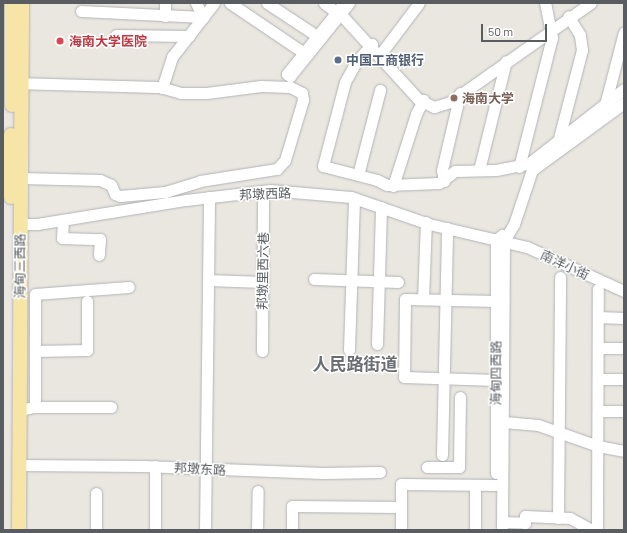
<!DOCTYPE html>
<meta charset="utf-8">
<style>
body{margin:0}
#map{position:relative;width:627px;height:533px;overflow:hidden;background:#eae7e0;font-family:Barlow,"Noto Sans SC",sans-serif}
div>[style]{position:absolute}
.roads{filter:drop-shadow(0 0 1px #b1b3b7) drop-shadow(0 0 1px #b1b3b7)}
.minor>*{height:11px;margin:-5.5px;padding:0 5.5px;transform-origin:5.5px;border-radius:5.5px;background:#fff}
.major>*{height:14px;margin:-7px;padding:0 7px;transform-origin:7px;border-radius:7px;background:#f7e5a8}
.dots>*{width:11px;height:11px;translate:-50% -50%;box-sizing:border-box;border:2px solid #fff;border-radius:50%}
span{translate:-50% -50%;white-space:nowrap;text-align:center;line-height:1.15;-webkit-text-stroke:3px #fff;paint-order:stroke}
.health-label{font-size:13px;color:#be3a42;font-weight:700}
.left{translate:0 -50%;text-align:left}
.service-label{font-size:13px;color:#4e5e75;font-weight:700}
.education-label{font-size:13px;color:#785e54;font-weight:700}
.street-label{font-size:13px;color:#595c60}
.district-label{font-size:17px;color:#6a6e72;font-weight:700}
.frame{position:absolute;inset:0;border:4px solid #595c60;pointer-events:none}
.scale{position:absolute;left:481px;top:24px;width:66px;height:18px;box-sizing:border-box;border:2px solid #595c60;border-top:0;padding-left:5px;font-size:12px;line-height:14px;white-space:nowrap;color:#595c60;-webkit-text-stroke:3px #fff;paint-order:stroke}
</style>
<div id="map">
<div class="roads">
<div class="minor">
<div style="left:196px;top:3px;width:16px;rotate:63deg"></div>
<div style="left:230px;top:3px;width:93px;rotate:34deg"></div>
<div style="left:267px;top:3px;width:64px;rotate:33.4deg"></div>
<div style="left:324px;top:3px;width:26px;rotate:37deg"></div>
<div style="left:345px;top:19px;width:108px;rotate:47.6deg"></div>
<div style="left:418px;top:99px;width:18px;rotate:27deg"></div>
<div style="left:434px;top:107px;width:17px;rotate:-17deg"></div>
<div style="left:450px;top:102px;width:172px;rotate:-35.1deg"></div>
<div style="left:344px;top:3px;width:91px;rotate:128.8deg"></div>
<div style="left:287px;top:74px;width:4px;rotate:34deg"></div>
<div style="left:290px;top:76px;width:94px;rotate:-51.1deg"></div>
<div style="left:81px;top:11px;width:122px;rotate:2.8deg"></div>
<div style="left:165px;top:16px;width:13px;rotate:-90deg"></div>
<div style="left:116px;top:35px;width:73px;rotate:0.8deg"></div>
<div style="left:372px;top:44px;width:24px;rotate:132deg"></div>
<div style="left:356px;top:62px;width:23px;rotate:119deg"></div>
<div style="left:345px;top:82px;width:87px;rotate:104.7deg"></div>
<div style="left:323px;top:166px;width:56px;rotate:14.5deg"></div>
<div style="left:377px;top:180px;width:11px;rotate:27deg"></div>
<div style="left:387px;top:185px;width:52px;rotate:-2.2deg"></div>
<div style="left:439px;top:183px;width:20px;rotate:-37deg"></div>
<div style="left:455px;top:171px;width:41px;rotate:-1.4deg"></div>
<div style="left:496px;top:170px;width:33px;rotate:-11deg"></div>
<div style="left:528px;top:164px;width:122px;rotate:-38deg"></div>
<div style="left:379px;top:56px;width:66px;rotate:-53deg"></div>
<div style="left:162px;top:88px;width:33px;rotate:-72deg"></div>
<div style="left:172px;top:57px;width:68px;rotate:-52.1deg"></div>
<div style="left:605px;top:105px;width:75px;rotate:-75.4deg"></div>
<div style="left:558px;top:142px;width:95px;rotate:-75.4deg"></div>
<div style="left:582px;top:50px;width:15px;rotate:-98deg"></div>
<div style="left:580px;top:35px;width:22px;rotate:-122deg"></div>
<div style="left:519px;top:167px;width:133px;rotate:-75.7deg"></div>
<div style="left:552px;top:38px;width:36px;rotate:-101deg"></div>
<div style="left:479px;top:170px;width:112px;rotate:-76.1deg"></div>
<div style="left:358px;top:175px;width:88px;rotate:-75.5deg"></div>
<div style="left:21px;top:178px;width:79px;rotate:1.5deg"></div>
<div style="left:100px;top:180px;width:12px;rotate:24deg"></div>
<div style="left:111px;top:185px;width:10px;rotate:66deg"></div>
<div style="left:115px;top:194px;width:5px;rotate:22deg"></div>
<div style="left:120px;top:196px;width:45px;rotate:-5.1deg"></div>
<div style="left:165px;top:192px;width:37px;rotate:-17deg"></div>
<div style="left:200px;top:181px;width:78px;rotate:-8.9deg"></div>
<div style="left:277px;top:169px;width:12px;rotate:-48deg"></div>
<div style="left:285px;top:160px;width:63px;rotate:-73.3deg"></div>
<div style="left:303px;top:100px;width:7px;rotate:-98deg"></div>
<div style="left:302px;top:93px;width:13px;rotate:-153deg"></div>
<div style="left:290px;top:87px;width:29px;rotate:-178deg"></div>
<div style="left:261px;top:86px;width:55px;rotate:172.7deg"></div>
<div style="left:206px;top:93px;width:25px;rotate:180deg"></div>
<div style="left:181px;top:93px;width:22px;rotate:-164deg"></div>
<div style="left:160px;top:87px;width:139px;rotate:-178.4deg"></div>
<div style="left:444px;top:181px;width:11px;rotate:-100deg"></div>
<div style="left:442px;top:170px;width:79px;rotate:-76.8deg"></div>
<div style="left:393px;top:186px;width:76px;rotate:-72.3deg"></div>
<div style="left:416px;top:114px;width:16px;rotate:-63deg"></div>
<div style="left:63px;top:220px;width:18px;rotate:93deg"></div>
<div style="left:62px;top:238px;width:38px;rotate:2deg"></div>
<div style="left:100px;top:239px;width:16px;rotate:94deg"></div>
<div style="left:21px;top:224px;width:16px"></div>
<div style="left:37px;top:224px;width:151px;rotate:-9.2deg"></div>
<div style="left:186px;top:200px;width:85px;rotate:-6.8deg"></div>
<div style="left:270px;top:190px;width:81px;rotate:4.9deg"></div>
<div style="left:351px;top:197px;width:83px;rotate:19.1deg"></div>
<div style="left:429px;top:224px;width:101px;rotate:13.2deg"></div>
<div style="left:527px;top:247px;width:107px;rotate:24.4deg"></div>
<div style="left:314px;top:279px;width:84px;rotate:2deg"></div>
<div style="left:208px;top:280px;width:55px;rotate:2.1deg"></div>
<div style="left:423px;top:299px;width:77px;rotate:-87.8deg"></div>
<div style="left:496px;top:301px;width:91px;rotate:-178.7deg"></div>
<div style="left:405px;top:299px;width:78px;rotate:90.7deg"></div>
<div style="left:404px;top:377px;width:92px;rotate:1.9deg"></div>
<div style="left:598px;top:317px;width:26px;rotate:2deg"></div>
<div style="left:377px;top:344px;width:137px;rotate:-88.3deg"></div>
<div style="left:598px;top:348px;width:26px"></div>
<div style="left:349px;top:350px;width:152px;rotate:-88.1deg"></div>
<div style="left:35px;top:351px;width:52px;rotate:-1.1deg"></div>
<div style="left:87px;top:350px;width:49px;rotate:-90deg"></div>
<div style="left:262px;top:351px;width:160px;rotate:-89.6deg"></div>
<div style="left:598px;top:379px;width:26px"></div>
<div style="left:35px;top:407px;width:76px"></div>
<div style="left:19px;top:410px;width:16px;rotate:-11deg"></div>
<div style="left:35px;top:407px;width:113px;rotate:-90deg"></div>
<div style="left:35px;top:294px;width:94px;rotate:-4.3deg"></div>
<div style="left:598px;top:411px;width:26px"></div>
<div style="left:504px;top:422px;width:34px;rotate:5deg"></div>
<div style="left:538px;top:425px;width:64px;rotate:19.3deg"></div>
<div style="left:598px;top:446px;width:26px;rotate:11deg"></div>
<div style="left:442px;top:455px;width:227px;rotate:-88.7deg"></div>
<div style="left:19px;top:465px;width:124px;rotate:0.5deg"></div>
<div style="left:143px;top:466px;width:180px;rotate:2.2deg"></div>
<div style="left:323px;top:473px;width:57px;rotate:-1deg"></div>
<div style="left:427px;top:467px;width:32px"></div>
<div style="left:459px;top:467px;width:70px;rotate:-89.2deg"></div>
<div style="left:496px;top:473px;width:233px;rotate:-90deg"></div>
<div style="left:496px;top:240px;width:8px;rotate:-40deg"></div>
<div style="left:475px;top:485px;width:45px;rotate:90deg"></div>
<div style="left:558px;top:518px;width:241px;rotate:-89.5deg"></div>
<div style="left:502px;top:522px;width:23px;rotate:2deg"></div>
<div style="left:525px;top:523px;width:7px;rotate:-90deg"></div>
<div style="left:525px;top:516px;width:45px;rotate:2.5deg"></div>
<div style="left:570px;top:518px;width:25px;rotate:29deg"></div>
<div style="left:96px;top:530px;width:37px;rotate:-90deg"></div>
<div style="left:155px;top:530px;width:64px;rotate:-90deg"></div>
<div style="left:205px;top:530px;width:333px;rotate:-89.3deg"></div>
<div style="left:257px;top:530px;width:39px;rotate:-89deg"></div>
<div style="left:292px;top:530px;width:24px;rotate:-90deg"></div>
<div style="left:292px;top:506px;width:109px;rotate:0.5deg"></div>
<div style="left:401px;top:530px;width:46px;rotate:-90deg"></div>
<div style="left:401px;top:484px;width:95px;rotate:0.6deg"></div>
<div style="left:502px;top:530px;width:289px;rotate:-89.6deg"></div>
<div style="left:504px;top:241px;width:20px;rotate:-60deg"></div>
<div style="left:514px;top:224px;width:57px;rotate:-71.6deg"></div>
<div style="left:532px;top:170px;width:114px;rotate:-36.1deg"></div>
<div style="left:597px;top:530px;width:241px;rotate:-89.8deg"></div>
</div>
<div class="major">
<div style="left:12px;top:105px;width:102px;rotate:-90deg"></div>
<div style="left:11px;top:197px;width:62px;rotate:-90deg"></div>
<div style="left:19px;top:530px;width:527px;rotate:-89.67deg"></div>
</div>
</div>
<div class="dots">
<div style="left:60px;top:41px;background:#e0444e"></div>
<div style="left:338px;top:60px;background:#5c6f8a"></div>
<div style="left:454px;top:98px;background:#8d6e63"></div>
</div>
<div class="health-label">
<span class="left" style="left:69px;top:41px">海南大学医院</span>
</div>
<div class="service-label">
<span class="left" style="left:346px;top:60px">中国工商银行</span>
</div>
<div class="education-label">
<span class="left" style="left:462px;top:98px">海南大学</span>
</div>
<div class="street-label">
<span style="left:265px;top:194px;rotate:-2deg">邦墩西路</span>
<span style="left:565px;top:265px;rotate:25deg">南洋小街</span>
<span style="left:20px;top:266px;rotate:-90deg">海甸三西路</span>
<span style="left:263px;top:271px;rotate:-89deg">邦墩里西六巷</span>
<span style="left:496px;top:373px;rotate:-90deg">海甸四西路</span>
<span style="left:200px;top:469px;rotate:3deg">邦墩东路</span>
</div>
<div class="district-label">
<span style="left:355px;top:364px">人民路街道</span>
</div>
<div class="frame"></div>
<div class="scale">50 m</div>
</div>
